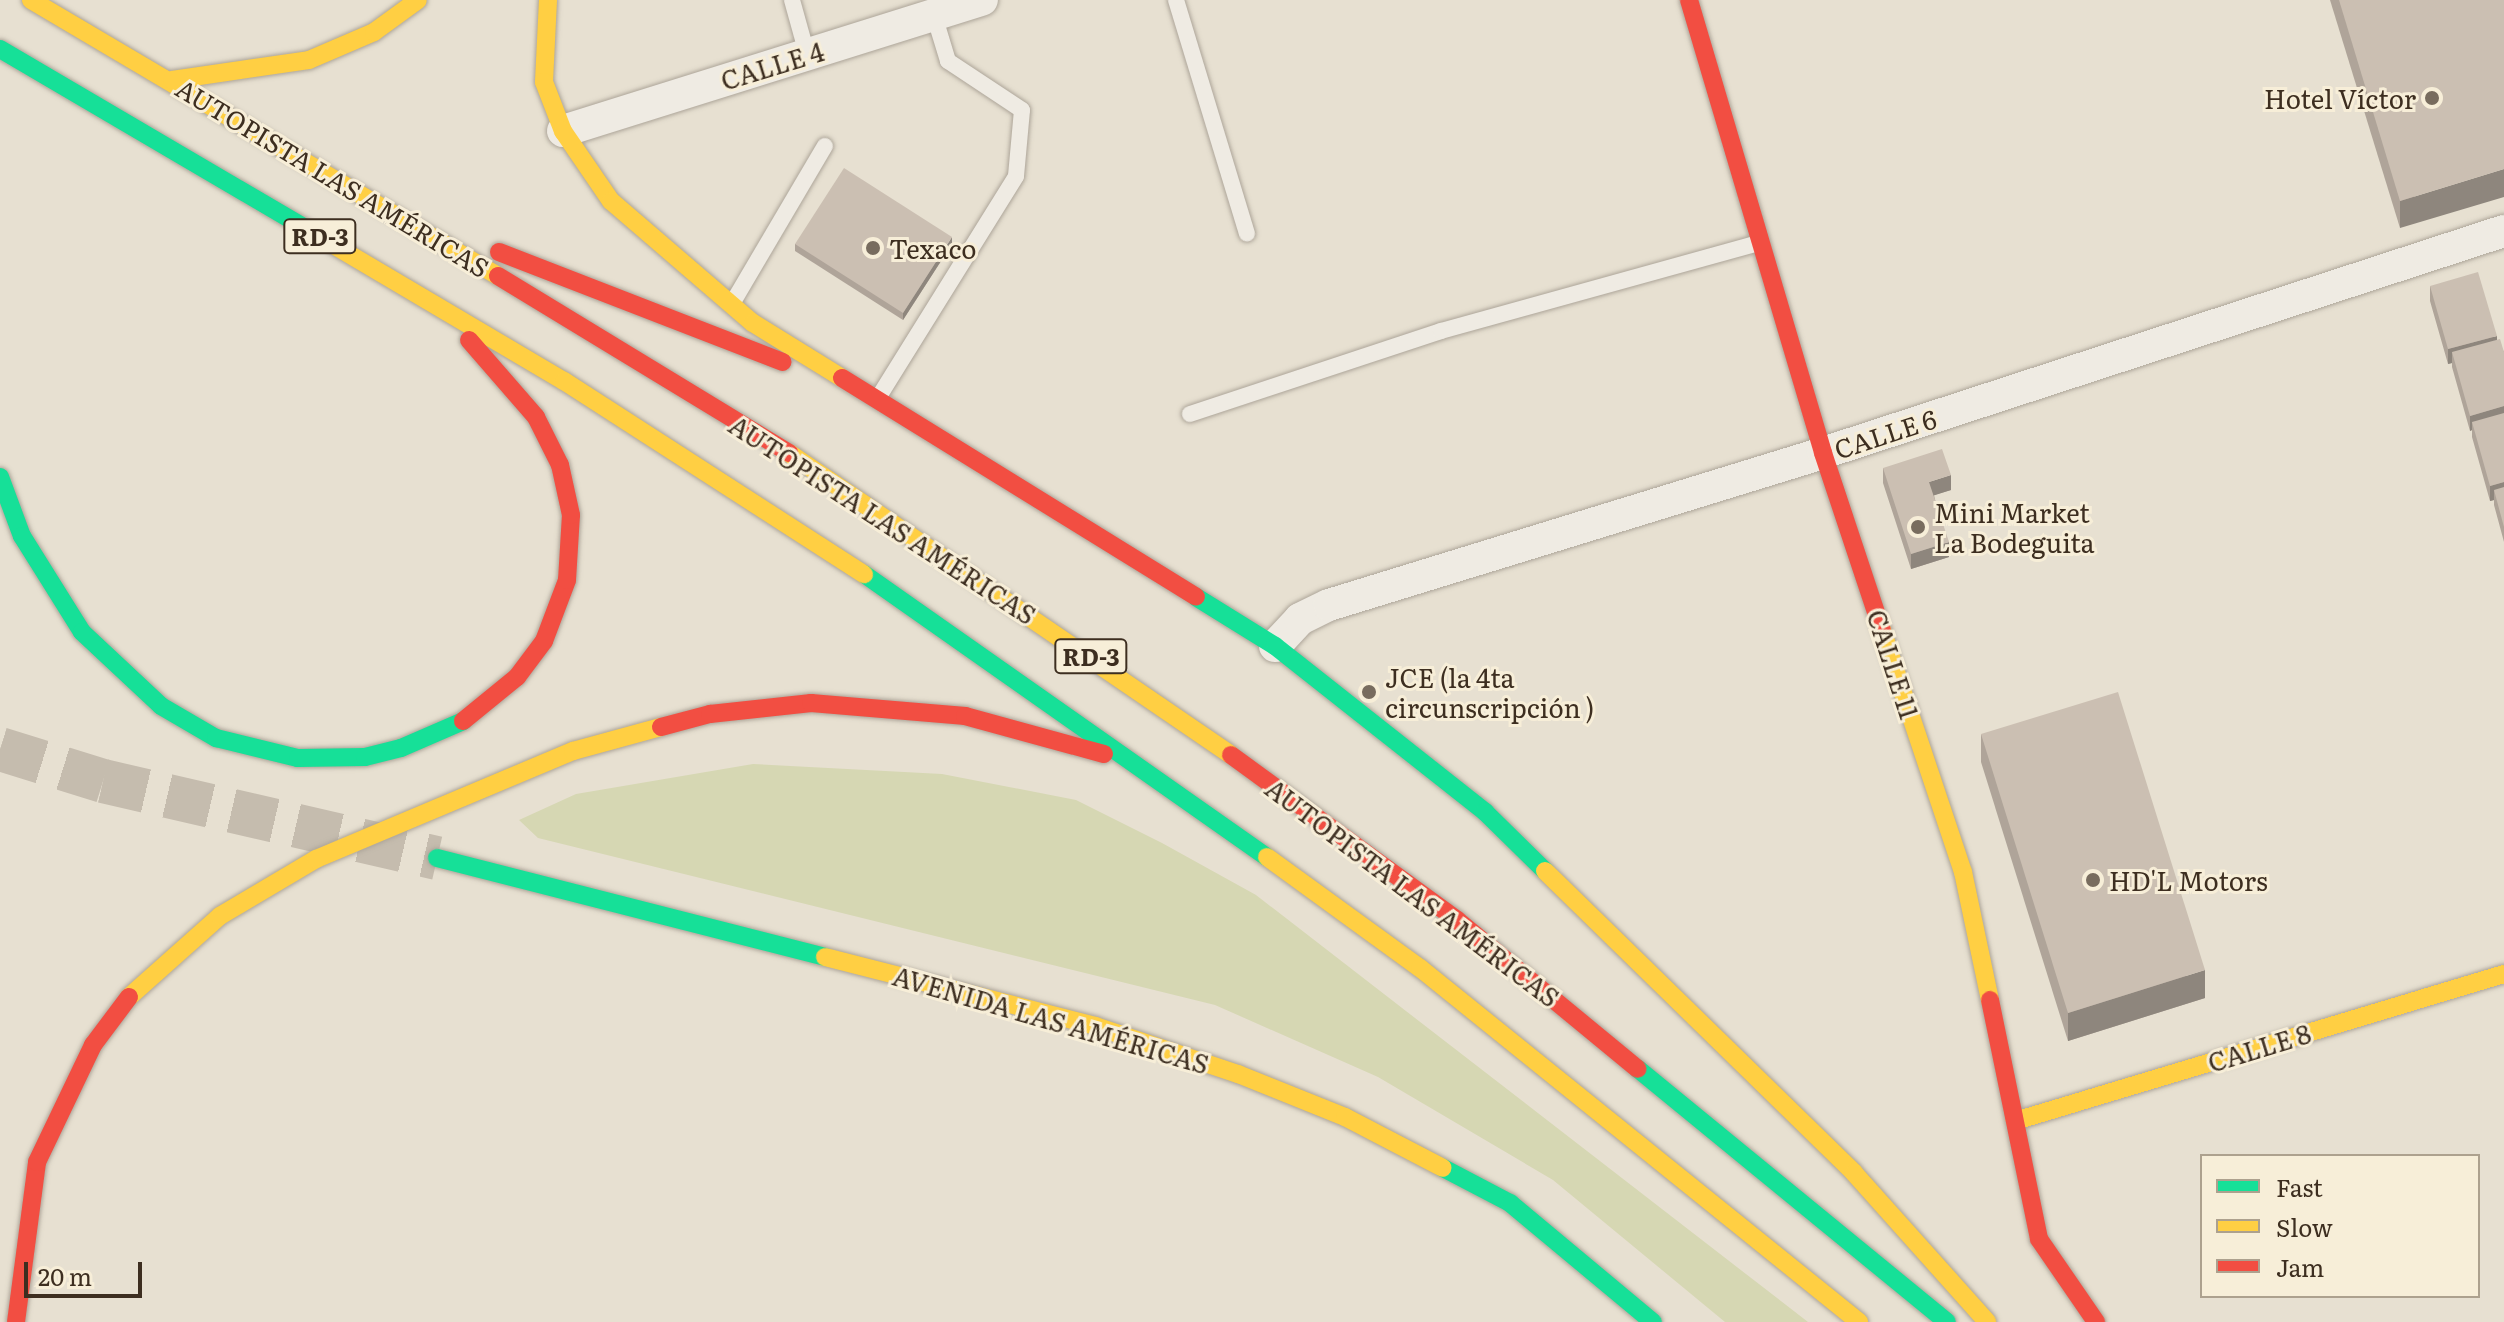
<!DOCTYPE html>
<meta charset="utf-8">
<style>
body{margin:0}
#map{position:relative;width:2504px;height:1322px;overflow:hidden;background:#e7e0d1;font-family:Literata,serif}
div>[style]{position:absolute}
.green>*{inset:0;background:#d6d7b3}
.secondary-tunnel>*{height:44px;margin-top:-22px;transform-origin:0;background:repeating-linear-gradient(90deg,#c5bcae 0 44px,transparent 0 66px)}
.roads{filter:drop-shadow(0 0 2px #ada599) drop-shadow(0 0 2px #ada599)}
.lane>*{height:16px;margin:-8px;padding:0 8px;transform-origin:8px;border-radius:8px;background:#efebe3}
.street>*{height:32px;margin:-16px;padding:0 16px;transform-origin:16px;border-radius:16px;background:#efebe3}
.fast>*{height:18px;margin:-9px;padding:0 9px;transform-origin:9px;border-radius:9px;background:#16e098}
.slow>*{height:18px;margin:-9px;padding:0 9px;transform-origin:9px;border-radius:9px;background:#ffcf43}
.jam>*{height:18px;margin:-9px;padding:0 9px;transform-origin:9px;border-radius:9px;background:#f24e42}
.wall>*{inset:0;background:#afa499}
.shaded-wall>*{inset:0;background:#8e867d}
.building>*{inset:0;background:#cbbfb2}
.dots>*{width:22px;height:22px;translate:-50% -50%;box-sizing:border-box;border:4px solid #f7eed8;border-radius:50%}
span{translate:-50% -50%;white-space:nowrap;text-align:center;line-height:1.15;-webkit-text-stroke:6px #f7eed8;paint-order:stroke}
.shield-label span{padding:2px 6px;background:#f7eed8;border:2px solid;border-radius:6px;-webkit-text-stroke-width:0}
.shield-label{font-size:24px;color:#3d2e20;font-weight:700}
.street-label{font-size:26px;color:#3d2e20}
.poi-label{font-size:26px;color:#3d2e20}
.right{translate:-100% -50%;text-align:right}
.left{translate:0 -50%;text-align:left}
.legend{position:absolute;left:2200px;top:1154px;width:280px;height:144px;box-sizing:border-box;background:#f7eed8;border:2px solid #ada18e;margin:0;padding:10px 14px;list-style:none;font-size:24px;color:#3d2e20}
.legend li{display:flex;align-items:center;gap:16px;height:40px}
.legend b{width:40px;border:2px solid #ada18e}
.scale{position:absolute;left:24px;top:1262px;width:118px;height:36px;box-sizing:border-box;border:4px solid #3d2e20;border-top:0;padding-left:10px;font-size:24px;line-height:28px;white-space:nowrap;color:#3d2e20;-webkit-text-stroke:6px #f7eed8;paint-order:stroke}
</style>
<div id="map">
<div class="green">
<div style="clip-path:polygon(753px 764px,942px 774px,1076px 800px,1162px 843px,1256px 895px,1808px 1322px,1725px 1322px,1553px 1180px,1378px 1077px,1215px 1005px,538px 838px,519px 820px,576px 794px)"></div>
</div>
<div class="secondary-tunnel">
<div style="left:0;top:749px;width:108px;rotate:17.3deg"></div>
<div style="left:103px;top:781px;width:343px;rotate:13deg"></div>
</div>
<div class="roads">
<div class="lane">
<div style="left:792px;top:0;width:56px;rotate:74.5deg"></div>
<div style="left:1176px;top:0;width:244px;rotate:73.1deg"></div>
<div style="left:733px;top:302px;width:181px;rotate:-59.5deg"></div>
<div style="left:878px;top:398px;width:261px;rotate:-58.1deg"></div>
<div style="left:1016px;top:176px;width:66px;rotate:-84.8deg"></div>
<div style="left:1022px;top:110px;width:89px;rotate:-146.5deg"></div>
<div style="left:948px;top:61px;width:48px;rotate:-106.9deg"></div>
<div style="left:1190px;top:414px;width:264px;rotate:-18.3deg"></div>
<div style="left:1441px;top:331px;width:330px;rotate:-15.5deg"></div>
</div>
<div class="street">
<div style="left:563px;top:131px;width:439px;rotate:-17.4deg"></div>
<div style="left:1275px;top:646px;width:37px;rotate:-47deg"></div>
<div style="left:1300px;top:619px;width:32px;rotate:-26deg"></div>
<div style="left:1329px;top:605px;width:517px;rotate:-17.1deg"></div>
<div style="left:1823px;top:453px;width:716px;rotate:-18.06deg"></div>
</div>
<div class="fast">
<div style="left:0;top:49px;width:385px;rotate:30.4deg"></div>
<div style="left:0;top:477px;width:63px;rotate:69.6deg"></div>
<div style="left:22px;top:536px;width:113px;rotate:58deg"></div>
<div style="left:82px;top:632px;width:108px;rotate:43.1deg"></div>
<div style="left:161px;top:706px;width:64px;rotate:30.2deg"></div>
<div style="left:216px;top:738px;width:84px;rotate:13.7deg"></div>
<div style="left:298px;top:758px;width:67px;rotate:-0.9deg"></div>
<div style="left:365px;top:757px;width:37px;rotate:-14deg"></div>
<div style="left:401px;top:748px;width:68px;rotate:-23.5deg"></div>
<div style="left:864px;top:574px;width:492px;rotate:35.1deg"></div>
<div style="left:1196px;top:597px;width:93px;rotate:31.8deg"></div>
<div style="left:1275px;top:646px;width:268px;rotate:38.3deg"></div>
<div style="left:1485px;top:812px;width:84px;rotate:44.5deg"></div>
<div style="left:437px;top:858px;width:400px;rotate:14.3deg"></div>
<div style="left:1638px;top:1069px;width:399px;rotate:39.3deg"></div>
<div style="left:1443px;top:1168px;width:76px;rotate:27.6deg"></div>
<div style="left:1510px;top:1203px;width:186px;rotate:39.8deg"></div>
</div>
<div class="slow">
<div style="left:31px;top:0;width:542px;rotate:30.58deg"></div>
<div style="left:548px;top:0;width:82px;rotate:92.8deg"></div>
<div style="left:544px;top:82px;width:53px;rotate:68.8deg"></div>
<div style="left:563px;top:131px;width:85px;rotate:55.6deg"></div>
<div style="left:611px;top:201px;width:187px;rotate:40.7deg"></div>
<div style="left:753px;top:323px;width:105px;rotate:31.7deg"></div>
<div style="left:172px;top:80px;width:138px;rotate:-8.3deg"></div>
<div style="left:309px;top:60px;width:71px;rotate:-23.3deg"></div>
<div style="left:374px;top:32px;width:54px;rotate:-36deg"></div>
<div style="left:332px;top:244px;width:269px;rotate:30.6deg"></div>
<div style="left:564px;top:381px;width:357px;rotate:32.8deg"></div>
<div style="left:789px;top:453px;width:535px;rotate:34.34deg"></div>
<div style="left:1882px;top:630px;width:255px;rotate:71.5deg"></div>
<div style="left:1963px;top:872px;width:131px;rotate:78.1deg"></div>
<div style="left:1267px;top:857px;width:189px;rotate:36deg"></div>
<div style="left:1420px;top:968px;width:564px;rotate:38.88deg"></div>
<div style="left:1545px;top:871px;width:432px;rotate:44.3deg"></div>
<div style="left:1854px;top:1173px;width:200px;rotate:48.2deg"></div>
<div style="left:825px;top:957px;width:279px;rotate:14.3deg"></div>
<div style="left:1095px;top:1026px;width:151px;rotate:18.6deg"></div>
<div style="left:1238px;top:1074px;width:115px;rotate:21.9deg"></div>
<div style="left:1345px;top:1117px;width:110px;rotate:27.5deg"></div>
<div style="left:129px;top:997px;width:122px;rotate:-41.7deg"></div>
<div style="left:220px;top:916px;width:112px;rotate:-30.7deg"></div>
<div style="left:316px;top:859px;width:279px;rotate:-22.8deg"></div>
<div style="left:573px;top:751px;width:91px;rotate:-15.3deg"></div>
<div style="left:2015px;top:1121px;width:511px;rotate:-16.73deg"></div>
</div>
<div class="jam">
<div style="left:1689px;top:0;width:472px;rotate:73.5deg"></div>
<div style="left:1823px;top:453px;width:187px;rotate:71.6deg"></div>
<div style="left:499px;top:252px;width:304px;rotate:21.2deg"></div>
<div style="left:498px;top:276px;width:341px;rotate:31.3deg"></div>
<div style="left:842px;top:378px;width:416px;rotate:31.7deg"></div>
<div style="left:463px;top:721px;width:70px;rotate:-39.2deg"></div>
<div style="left:517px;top:677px;width:45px;rotate:-53.1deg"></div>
<div style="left:544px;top:641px;width:65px;rotate:-69.3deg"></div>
<div style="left:567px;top:580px;width:65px;rotate:-86.5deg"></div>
<div style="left:571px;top:515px;width:51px;rotate:-102.4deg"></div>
<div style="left:560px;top:465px;width:54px;rotate:-116.6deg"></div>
<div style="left:536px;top:417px;width:102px;rotate:-131deg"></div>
<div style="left:661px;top:727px;width:51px;rotate:-14.9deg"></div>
<div style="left:710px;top:714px;width:102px;rotate:-6.2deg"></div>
<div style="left:811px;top:703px;width:155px;rotate:4.8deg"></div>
<div style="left:965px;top:716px;width:144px;rotate:15.3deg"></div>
<div style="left:1231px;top:755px;width:280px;rotate:36.1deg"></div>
<div style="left:1457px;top:920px;width:234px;rotate:39.5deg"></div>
<div style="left:1990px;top:1000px;width:244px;rotate:78.4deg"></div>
<div style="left:2039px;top:1239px;width:101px;rotate:55.5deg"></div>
<div style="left:16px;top:1322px;width:161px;rotate:-82.5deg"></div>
<div style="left:37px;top:1162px;width:130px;rotate:-64.4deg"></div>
<div style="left:93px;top:1045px;width:60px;rotate:-53.1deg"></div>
</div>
</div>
<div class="wall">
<div style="clip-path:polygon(2330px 0,2504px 0,2400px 228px)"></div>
<div style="clip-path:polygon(795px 244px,952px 244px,903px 320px,795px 251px)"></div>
<div style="clip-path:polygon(2430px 286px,2497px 340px,2504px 352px,2504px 542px,2494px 505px,2494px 500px,2490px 501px,2472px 437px,2472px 430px,2470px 431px,2452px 367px,2452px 363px,2448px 364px,2430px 301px)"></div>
<div style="clip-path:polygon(1883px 468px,1951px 490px,1934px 495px,1949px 557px,1911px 569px,1883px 483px)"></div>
<div style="clip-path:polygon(1981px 734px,2205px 998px,2068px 1041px,1981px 762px)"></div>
</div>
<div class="shaded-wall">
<div style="clip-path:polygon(2504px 169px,2504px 197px,2400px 228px,2400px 201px)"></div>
<div style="clip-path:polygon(952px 237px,952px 244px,903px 320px,903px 313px)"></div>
<div style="clip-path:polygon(2497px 336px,2497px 351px,2452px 352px,2452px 363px,2448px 364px,2448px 349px)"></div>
<div style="clip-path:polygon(2504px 406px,2504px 421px,2472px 422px,2472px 430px,2470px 431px,2470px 416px)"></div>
<div style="clip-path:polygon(1951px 475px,1951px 490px,1929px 497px,1929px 482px)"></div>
<div style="clip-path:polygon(2504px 482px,2504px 497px,2494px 490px,2494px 500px,2490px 501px,2490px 486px)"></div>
<div style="clip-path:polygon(1949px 542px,1949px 557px,1911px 569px,1911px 554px)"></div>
<div style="clip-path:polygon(2205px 970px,2205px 998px,2068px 1041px,2068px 1013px)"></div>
</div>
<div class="building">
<div style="clip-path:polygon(2339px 0,2504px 0,2504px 169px,2400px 201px)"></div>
<div style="clip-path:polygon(844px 168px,952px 237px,903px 313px,795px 244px)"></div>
<div style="clip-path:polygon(2478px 272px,2497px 336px,2448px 349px,2430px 286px)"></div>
<div style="clip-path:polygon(2500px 339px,2504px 352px,2504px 406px,2470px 416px,2452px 352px)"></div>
<div style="clip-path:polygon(2504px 413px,2504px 482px,2490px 486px,2472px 422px)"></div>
<div style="clip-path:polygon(1942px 449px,1951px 475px,1929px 482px,1949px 542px,1911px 554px,1883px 468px)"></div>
<div style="clip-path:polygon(2504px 487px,2504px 527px,2494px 490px)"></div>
<div style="clip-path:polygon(2118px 692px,2205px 970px,2068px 1013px,1981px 734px)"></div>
</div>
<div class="dots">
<div style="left:2432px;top:98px;background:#786c5e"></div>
<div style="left:873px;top:248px;background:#786c5e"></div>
<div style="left:1918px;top:527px;background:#786c5e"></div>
<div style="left:1369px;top:692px;background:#786c5e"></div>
<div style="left:2093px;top:880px;background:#786c5e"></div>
</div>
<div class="shield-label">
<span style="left:320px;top:236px">RD-3</span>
<span style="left:1091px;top:656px">RD-3</span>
</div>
<div class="street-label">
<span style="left:772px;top:65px;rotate:-17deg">CALLE 4</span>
<span style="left:333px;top:177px;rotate:31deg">AUTOPISTA LAS AMÉRICAS</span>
<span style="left:1885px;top:433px;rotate:-18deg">CALLE 6</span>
<span style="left:883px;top:519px;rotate:33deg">AUTOPISTA LAS AMÉRICAS</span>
<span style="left:1894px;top:664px;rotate:72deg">CALLE 11</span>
<span style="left:1413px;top:892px;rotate:37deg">AUTOPISTA LAS AMÉRICAS</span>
<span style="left:1051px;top:1019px;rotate:16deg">AVENIDA LAS AMÉRICAS</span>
<span style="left:2259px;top:1047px;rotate:-17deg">CALLE 8</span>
</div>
<div class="poi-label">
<span class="right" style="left:2416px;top:98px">Hotel Víctor</span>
<span class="left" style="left:889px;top:248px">Texaco</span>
<span class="left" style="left:1934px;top:527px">Mini Market<br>La Bodeguita</span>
<span class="left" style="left:1385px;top:692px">JCE (la 4ta<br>circunscripción )</span>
<span class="left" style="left:2109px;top:880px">HD'L Motors</span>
</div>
<ul class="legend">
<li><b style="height:10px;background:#16e098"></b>Fast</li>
<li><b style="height:10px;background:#ffcf43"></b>Slow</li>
<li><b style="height:10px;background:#f24e42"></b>Jam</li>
</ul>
<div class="scale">20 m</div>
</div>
